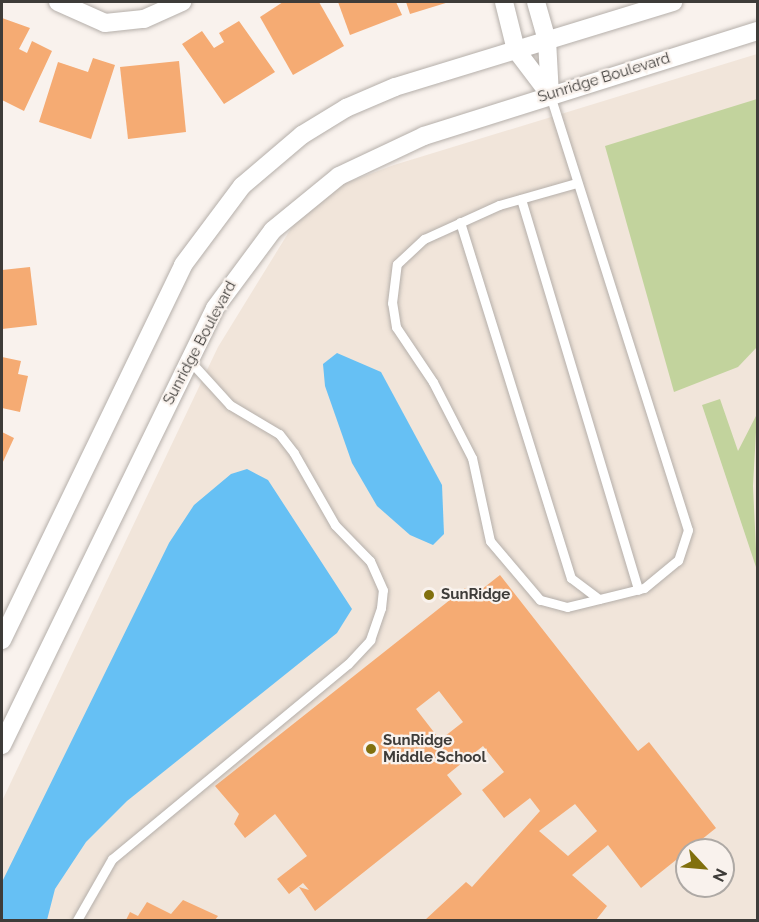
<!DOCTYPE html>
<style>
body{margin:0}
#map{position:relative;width:759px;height:922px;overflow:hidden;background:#f9f2ed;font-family:Raleway,sans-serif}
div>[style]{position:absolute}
.built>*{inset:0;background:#f1e5da}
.green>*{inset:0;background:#c2d39d}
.water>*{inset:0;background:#66c0f4}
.building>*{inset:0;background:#f5ab73}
.roads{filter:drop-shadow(0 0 2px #b5afaa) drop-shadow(0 0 2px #b5afaa)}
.service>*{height:9px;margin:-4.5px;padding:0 4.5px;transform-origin:4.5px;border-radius:4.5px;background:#fff}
.minor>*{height:18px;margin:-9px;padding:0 9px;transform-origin:9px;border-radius:9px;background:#fff}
.dots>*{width:16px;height:16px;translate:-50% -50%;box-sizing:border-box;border:3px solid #f9f2ed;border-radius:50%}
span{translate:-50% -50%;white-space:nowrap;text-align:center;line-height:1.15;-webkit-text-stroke:4.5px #f9f2ed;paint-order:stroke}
.street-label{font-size:15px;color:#3e3c39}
.poi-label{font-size:15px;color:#3e3c39;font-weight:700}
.left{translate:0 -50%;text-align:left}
.frame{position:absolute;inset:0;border:3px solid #3e3c39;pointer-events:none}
.north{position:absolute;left:675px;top:838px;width:60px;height:60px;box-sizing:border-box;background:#f9f2ed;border:2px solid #aea9a5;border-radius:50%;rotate:116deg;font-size:16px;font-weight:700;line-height:24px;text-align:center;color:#3e3c39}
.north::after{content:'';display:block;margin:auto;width:21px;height:27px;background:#81700e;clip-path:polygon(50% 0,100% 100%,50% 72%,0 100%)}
</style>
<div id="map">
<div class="built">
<div style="clip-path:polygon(evenodd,757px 54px,757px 920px,2px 920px,2px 801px,218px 347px,311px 196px,394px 165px,757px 54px,687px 850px,723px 850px,723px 886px,687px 886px,687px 850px)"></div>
</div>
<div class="green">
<div style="clip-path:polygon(757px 99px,757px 347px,738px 367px,674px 392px,605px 146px)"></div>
<div style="clip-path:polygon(720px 399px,738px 451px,757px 414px,753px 486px,757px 570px,702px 405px)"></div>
</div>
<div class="water">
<div style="clip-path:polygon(337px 353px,381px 372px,442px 485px,444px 534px,433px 545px,410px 535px,377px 506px,352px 463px,325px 386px,323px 364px)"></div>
<div style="clip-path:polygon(247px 469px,268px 480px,352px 609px,337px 633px,127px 801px,86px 842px,55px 889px,47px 920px,2px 920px,2px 882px,169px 543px,194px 505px,231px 474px)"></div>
</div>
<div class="building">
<div style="clip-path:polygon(283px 2px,319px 2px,344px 46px,293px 75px,260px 17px)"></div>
<div style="clip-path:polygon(338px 2px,396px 2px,402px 15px,350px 35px)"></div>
<div style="clip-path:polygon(406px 2px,449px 2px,410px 14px)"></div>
<div style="clip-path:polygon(2px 18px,30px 28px,19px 49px,27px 53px,32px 41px,52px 51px,24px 111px,2px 100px)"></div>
<div style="clip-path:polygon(239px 21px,275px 72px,224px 104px,182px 44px,202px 31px,214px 48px,224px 42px,219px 33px)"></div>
<div style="clip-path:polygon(93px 58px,115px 65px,91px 139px,39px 122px,58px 62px,88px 72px)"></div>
<div style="clip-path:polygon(179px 61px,186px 132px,128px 139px,120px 67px)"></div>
<div style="clip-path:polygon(30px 267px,37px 325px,2px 329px,2px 270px)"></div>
<div style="clip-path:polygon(2px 357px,21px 361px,18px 374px,28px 376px,20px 412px,2px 408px)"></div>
<div style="clip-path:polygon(2px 432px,14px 438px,2px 464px)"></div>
<div style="clip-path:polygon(evenodd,500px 575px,638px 751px,649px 742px,716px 828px,641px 888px,608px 845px,572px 875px,607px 906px,596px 920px,425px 920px,466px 882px,472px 887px,540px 811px,530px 798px,504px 818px,482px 790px,504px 772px,483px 746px,447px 775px,462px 794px,315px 911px,299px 887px,309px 890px,303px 883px,289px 894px,277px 879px,307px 856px,275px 814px,245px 838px,234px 824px,239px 814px,215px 786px,465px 588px,472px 597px,500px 575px,439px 691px,463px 722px,440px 740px,416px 709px,439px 691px,500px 575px,575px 804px,597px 831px,568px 856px,539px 831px,575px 804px)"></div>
<div style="clip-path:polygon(183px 900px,218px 916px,215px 920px,126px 920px,130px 912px,138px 916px,147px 902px,171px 914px)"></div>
</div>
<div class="roads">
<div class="service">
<div style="left:550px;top:95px;width:456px;rotate:72.4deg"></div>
<div style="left:688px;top:530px;width:32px;rotate:108deg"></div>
<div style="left:678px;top:560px;width:44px;rotate:140.5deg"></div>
<div style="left:644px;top:588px;width:79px;rotate:166.1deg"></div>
<div style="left:567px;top:607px;width:28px;rotate:-165deg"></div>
<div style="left:540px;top:600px;width:77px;rotate:-130.3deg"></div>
<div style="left:490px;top:541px;width:85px;rotate:-102.2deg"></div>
<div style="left:472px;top:458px;width:85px;rotate:-117.2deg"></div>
<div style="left:433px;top:382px;width:66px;rotate:-123.9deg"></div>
<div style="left:396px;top:327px;width:24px;rotate:-99deg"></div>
<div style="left:392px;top:303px;width:39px;rotate:-83deg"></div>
<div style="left:397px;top:264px;width:37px;rotate:-43deg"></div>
<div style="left:424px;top:239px;width:82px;rotate:-24.4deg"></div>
<div style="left:499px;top:205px;width:80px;rotate:-15.9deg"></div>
<div style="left:521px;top:199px;width:408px;rotate:73.3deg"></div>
<div style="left:460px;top:222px;width:373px;rotate:72.7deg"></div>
<div style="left:571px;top:578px;width:35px;rotate:37deg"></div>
<div style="left:77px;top:920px;width:70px;rotate:-60.2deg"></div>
<div style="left:112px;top:859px;width:306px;rotate:-39.6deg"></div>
<div style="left:348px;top:664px;width:33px;rotate:-47deg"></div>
<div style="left:370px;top:640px;width:34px;rotate:-71deg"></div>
<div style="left:381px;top:608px;width:18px;rotate:-84deg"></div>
<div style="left:383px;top:590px;width:32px;rotate:-114deg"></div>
<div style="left:370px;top:561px;width:50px;rotate:-134.2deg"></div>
<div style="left:335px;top:525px;width:83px;rotate:-119.7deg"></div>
<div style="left:294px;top:453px;width:24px;rotate:-128deg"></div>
<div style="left:279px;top:434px;width:57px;rotate:-149.4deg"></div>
<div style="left:230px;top:405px;width:61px;rotate:-132.3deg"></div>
</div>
<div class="minor">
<div style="left:58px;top:2px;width:51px;rotate:24.1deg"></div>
<div style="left:105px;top:23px;width:39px;rotate:-6deg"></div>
<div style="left:144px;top:19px;width:42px;rotate:-24.1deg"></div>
<div style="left:504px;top:2px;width:49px;rotate:76deg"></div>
<div style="left:516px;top:50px;width:56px;rotate:52.9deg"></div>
<div style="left:536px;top:2px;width:40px;rotate:74deg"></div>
<div style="left:547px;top:40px;width:55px;rotate:86.9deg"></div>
<div style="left:2px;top:640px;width:416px;rotate:-64.2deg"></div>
<div style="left:183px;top:265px;width:99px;rotate:-53.2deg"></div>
<div style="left:242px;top:186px;width:79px;rotate:-40.4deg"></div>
<div style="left:302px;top:135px;width:52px;rotate:-31.5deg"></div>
<div style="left:346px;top:108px;width:53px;rotate:-23.2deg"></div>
<div style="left:395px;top:87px;width:291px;rotate:-17deg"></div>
<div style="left:2px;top:745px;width:486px;rotate:-64deg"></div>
<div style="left:215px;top:308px;width:97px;rotate:-53.4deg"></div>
<div style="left:273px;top:230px;width:85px;rotate:-39.3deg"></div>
<div style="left:339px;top:176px;width:94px;rotate:-25.2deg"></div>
<div style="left:424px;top:136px;width:350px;rotate:-17.5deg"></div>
</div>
</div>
<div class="dots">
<div style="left:429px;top:595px;background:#81700e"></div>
<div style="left:371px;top:749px;background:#81700e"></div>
</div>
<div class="street-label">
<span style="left:604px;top:78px;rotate:-17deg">Sunridge Boulevard</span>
<span style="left:200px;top:343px;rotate:-62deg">Sunridge Boulevard</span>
</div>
<div class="poi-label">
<span class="left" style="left:441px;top:595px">SunRidge</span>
<span class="left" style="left:383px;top:749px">SunRidge<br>Middle School</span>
</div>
<div class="frame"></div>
<div class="north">N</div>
</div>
